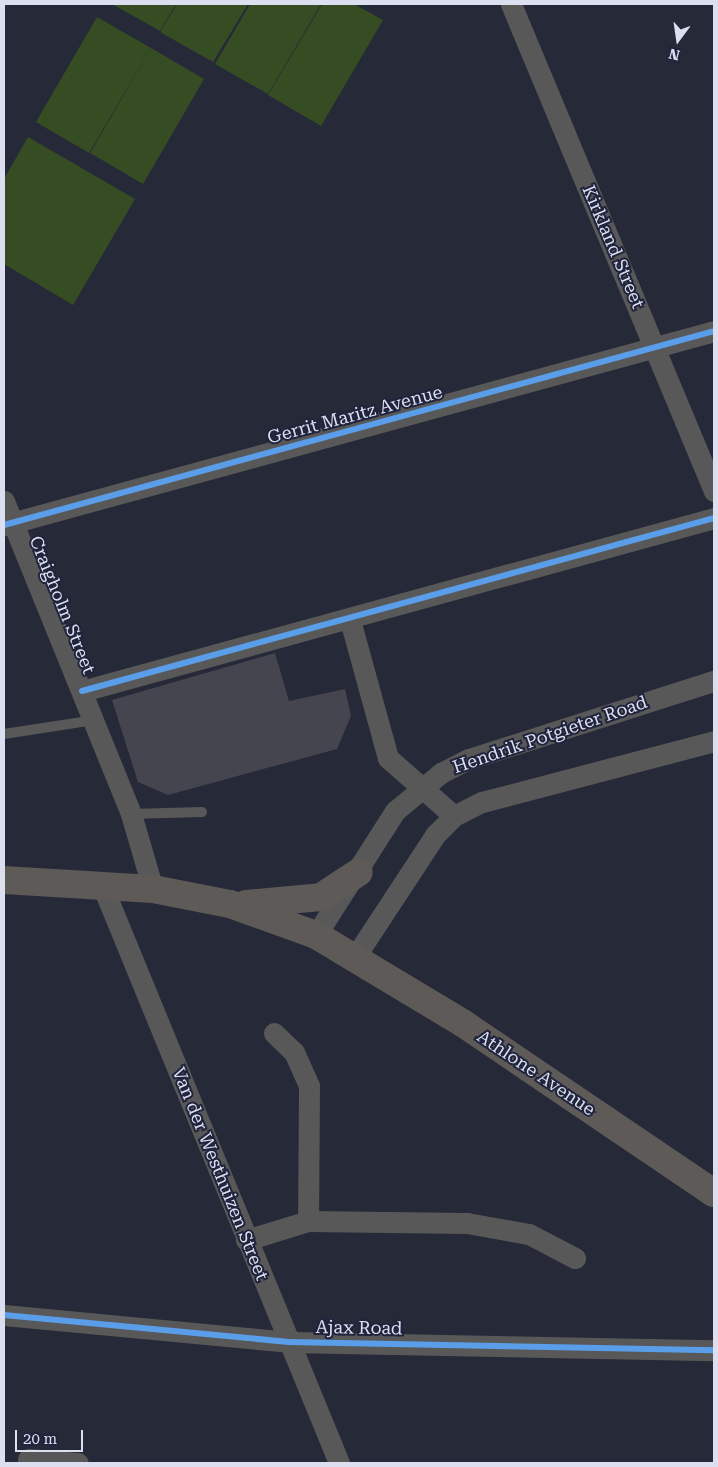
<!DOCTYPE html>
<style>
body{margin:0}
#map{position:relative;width:718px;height:1467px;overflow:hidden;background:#262937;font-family:"Roboto Serif",serif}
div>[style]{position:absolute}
.green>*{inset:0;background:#364d24}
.building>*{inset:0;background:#454550}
.lane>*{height:10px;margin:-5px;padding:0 5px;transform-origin:5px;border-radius:5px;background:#595858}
.street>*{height:21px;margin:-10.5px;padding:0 10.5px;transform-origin:10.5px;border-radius:10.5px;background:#595858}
.secondary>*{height:28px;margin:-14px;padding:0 14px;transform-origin:14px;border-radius:14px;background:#5d5a58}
.cycleway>*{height:6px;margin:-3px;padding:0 3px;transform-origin:3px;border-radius:3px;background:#5a9eea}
span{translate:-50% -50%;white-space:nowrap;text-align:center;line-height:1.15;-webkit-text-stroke:4px #20243d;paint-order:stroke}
.street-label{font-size:18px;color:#dbdfef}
.frame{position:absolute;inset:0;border:5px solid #dbdfef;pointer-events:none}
.north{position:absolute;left:653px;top:15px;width:50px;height:50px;-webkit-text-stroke:4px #20243d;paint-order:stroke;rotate:194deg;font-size:14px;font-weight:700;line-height:20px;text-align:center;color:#dbdfef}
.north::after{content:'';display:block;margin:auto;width:18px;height:22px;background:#dbdfef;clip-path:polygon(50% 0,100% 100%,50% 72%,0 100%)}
.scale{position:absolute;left:15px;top:1430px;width:68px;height:22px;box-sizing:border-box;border:2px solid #dbdfef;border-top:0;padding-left:6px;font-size:15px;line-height:18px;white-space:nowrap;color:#dbdfef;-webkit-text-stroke:4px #20243d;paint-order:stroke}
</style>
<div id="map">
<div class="green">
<div style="clip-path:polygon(112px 4px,176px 4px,160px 31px)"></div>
<div style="clip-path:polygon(177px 4px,248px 4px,213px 62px,160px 32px)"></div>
<div style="clip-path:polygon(250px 4px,321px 4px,268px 94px,215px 64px)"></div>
<div style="clip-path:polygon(322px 4px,354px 4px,383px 20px,321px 126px,268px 95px)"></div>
<div style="clip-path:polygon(97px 17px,151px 48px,89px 153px,36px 122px)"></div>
<div style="clip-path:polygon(151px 48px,204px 79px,143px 184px,90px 153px)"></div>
<div style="clip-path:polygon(28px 137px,135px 199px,73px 305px,4px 264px,4px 179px)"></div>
</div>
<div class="building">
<div style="clip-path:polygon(275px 653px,289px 701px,345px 689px,351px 716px,337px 749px,168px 795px,138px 782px,112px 700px)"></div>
</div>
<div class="lane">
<div style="left:4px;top:734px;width:91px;rotate:-8.8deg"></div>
<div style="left:131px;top:814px;width:71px;rotate:-1.6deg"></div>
</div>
<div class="street">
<div style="left:511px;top:4px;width:528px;rotate:67.37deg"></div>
<div style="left:4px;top:501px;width:338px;rotate:67.9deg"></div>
<div style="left:131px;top:814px;width:78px;rotate:73.7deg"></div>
<div style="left:4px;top:525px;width:736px;rotate:-15.28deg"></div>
<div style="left:350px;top:620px;width:143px;rotate:74.6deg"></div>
<div style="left:388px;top:758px;width:88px;rotate:41.3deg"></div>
<div style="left:82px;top:691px;width:655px;rotate:-15.31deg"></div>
<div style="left:102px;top:885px;width:625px;rotate:67.7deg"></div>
<div style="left:316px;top:935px;width:147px;rotate:-57.5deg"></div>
<div style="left:395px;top:811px;width:60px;rotate:-39.6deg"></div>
<div style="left:441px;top:773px;width:31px;rotate:-27deg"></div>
<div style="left:469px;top:759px;width:257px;rotate:-17.7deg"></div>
<div style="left:355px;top:957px;width:146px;rotate:-56.7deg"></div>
<div style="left:435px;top:835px;width:27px;rotate:-45deg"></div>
<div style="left:454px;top:816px;width:31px;rotate:-27deg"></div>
<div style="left:482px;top:802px;width:240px;rotate:-14.7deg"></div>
<div style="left:274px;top:1033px;width:28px;rotate:44deg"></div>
<div style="left:294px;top:1052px;width:37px;rotate:66deg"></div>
<div style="left:309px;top:1086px;width:135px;rotate:90.4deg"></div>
<div style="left:246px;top:1240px;width:65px;rotate:-17deg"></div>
<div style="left:308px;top:1221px;width:159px;rotate:0.7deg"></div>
<div style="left:467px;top:1223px;width:63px;rotate:10.1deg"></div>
<div style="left:529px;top:1234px;width:52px;rotate:27.6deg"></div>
<div style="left:4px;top:1315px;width:286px;rotate:5.4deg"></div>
<div style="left:289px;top:1342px;width:425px;rotate:1.1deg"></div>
<div style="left:28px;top:1459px;width:50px;rotate:4.6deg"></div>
</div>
<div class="secondary">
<div style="left:4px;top:880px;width:149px;rotate:3.5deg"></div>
<div style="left:153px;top:889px;width:78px;rotate:11deg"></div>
<div style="left:230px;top:904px;width:91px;rotate:19.8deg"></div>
<div style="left:316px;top:935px;width:173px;rotate:31deg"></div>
<div style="left:464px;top:1024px;width:302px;rotate:34.1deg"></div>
<div style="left:246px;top:904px;width:75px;rotate:-5.3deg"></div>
<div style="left:321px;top:897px;width:45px;rotate:-33.3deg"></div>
</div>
<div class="cycleway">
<div style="left:4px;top:525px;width:736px;rotate:-15.28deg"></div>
<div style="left:82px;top:691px;width:655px;rotate:-15.31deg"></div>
<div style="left:4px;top:1315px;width:286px;rotate:5.4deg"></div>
<div style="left:289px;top:1342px;width:425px;rotate:1.1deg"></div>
</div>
<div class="street-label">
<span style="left:613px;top:247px;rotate:67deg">Kirkland Street</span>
<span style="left:355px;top:415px;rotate:-15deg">Gerrit Maritz Avenue</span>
<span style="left:62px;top:605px;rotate:68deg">Craigholm Street</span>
<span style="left:550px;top:735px;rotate:-19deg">Hendrik Potgieter Road</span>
<span style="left:536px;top:1073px;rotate:34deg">Athlone Avenue</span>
<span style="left:220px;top:1174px;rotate:68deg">Van der Westhuizen Street</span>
<span style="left:359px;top:1328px;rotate:1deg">Ajax Road</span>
</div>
<div class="frame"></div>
<div class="north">N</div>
<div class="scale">20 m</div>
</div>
